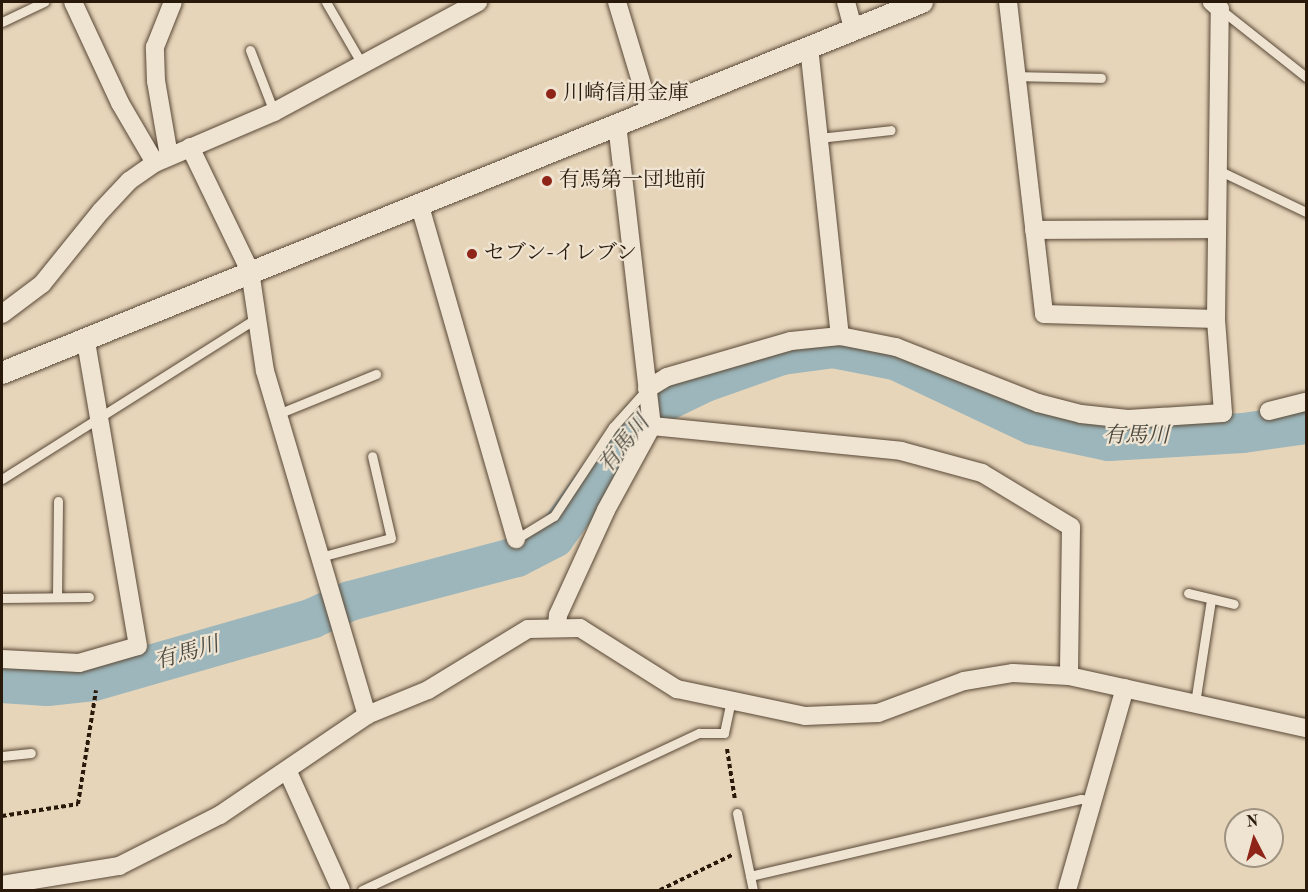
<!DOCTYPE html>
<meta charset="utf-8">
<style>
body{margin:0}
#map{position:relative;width:1308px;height:892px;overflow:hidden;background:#e7d5ba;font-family:"Old Standard TT","Noto Serif JP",serif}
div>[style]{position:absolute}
.river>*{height:40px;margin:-20px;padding:0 20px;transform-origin:20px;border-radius:20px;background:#9cb6bb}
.path>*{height:4px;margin-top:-2px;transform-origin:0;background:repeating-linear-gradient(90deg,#28190a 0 4.5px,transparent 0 7.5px)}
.roads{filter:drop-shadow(0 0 2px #584836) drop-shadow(0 0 2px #584836)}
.service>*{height:9px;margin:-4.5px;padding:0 4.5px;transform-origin:4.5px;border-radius:4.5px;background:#efe4d2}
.minor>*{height:18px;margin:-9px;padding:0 9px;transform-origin:9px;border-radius:9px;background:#efe4d2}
.tertiary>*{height:22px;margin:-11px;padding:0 11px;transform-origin:11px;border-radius:11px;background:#efe4d2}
.dots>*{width:16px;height:16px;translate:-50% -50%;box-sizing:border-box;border:3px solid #efe4d2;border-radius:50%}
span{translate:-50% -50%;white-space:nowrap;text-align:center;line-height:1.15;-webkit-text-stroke:4.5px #efe4d2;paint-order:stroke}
.poi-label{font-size:21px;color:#28190a}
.left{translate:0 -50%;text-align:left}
.water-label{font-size:22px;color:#4b483f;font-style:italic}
.frame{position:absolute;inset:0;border:3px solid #28190a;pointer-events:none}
.north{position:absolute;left:1224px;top:808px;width:60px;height:60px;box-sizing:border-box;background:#efe4d2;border:2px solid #9f9382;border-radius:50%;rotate:354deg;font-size:16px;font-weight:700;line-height:24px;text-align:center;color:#28190a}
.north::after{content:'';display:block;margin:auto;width:21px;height:27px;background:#8f2418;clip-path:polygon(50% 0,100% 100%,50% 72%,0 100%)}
</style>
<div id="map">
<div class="river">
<div style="left:2px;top:683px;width:45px;rotate:3.8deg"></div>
<div style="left:47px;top:686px;width:47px;rotate:-6.1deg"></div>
<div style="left:94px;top:681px;width:228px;rotate:-16deg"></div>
<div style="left:313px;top:618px;width:41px;rotate:-24.7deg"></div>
<div style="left:350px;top:601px;width:173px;rotate:-14.8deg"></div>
<div style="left:517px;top:557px;width:42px;rotate:-27.2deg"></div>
<div style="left:554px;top:538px;width:147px;rotate:-53.8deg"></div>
<div style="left:641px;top:419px;width:24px;rotate:-38deg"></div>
<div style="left:660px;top:404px;width:48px;rotate:-26deg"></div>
<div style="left:703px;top:383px;width:84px;rotate:-19.5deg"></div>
<div style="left:782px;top:355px;width:51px;rotate:-7.8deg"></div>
<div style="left:833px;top:348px;width:63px;rotate:11deg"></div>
<div style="left:895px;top:360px;width:153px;rotate:25.2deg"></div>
<div style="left:1033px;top:425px;width:78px;rotate:11.9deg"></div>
<div style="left:1109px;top:441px;width:134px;rotate:-3.4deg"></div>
<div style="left:1243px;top:433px;width:64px;rotate:-8.1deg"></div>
</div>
<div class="path">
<div style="left:727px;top:749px;width:52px;rotate:81.1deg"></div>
<div style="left:2px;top:816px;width:77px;rotate:-9deg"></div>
<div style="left:78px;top:804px;width:115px;rotate:-81deg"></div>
<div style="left:660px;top:890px;width:80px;rotate:-25.9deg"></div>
</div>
<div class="roads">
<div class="service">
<div style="left:326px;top:2px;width:72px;rotate:59.9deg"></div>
<div style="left:1220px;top:9px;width:110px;rotate:38.3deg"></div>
<div style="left:2px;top:22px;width:47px;rotate:-25.5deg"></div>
<div style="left:250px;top:50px;width:66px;rotate:68.8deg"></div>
<div style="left:1016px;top:76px;width:85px;rotate:1.3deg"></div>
<div style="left:819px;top:138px;width:72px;rotate:-6.3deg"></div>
<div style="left:1218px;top:170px;width:98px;rotate:25.5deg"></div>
<div style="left:278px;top:414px;width:106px;rotate:-22.2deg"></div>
<div style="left:2px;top:479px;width:303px;rotate:-32.3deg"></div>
<div style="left:516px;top:539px;width:44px;rotate:-31.2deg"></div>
<div style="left:554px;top:516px;width:107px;rotate:-56.5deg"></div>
<div style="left:613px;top:427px;width:51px;rotate:-48.2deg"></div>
<div style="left:320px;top:557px;width:73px;rotate:-15deg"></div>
<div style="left:391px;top:538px;width:84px;rotate:-103deg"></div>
<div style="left:1188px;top:593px;width:47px;rotate:13.4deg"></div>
<div style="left:57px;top:597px;width:96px;rotate:-89.4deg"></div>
<div style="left:2px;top:598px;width:87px;rotate:-0.7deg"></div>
<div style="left:1195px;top:703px;width:104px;rotate:-81.2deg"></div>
<div style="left:2px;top:756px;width:29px;rotate:-6deg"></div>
<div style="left:737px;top:813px;width:79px;rotate:78.3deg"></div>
<div style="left:750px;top:876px;width:340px;rotate:-13.1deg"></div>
<div style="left:1081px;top:799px;width:13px;rotate:9deg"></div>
<div style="left:362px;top:890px;width:372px;rotate:-25deg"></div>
<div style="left:699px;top:733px;width:25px"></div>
<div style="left:724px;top:733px;width:34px;rotate:-78deg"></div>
</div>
<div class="minor">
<div style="left:73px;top:2px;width:111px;rotate:65deg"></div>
<div style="left:120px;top:103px;width:69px;rotate:59.7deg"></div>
<div style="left:617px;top:2px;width:114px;rotate:73.2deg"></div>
<div style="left:846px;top:2px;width:28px;rotate:75deg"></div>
<div style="left:1008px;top:2px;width:314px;rotate:83.4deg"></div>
<div style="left:1044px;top:314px;width:172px;rotate:1.7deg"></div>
<div style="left:809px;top:47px;width:291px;rotate:83.9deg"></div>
<div style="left:617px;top:124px;width:304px;rotate:83.4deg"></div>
<div style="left:652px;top:426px;width:250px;rotate:5.7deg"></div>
<div style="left:901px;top:451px;width:84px;rotate:15.2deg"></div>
<div style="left:982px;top:473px;width:104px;rotate:31.2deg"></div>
<div style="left:1071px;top:527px;width:149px;rotate:90.8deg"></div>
<div style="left:190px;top:147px;width:138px;rotate:64.2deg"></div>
<div style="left:250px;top:271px;width:101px;rotate:81.5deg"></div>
<div style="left:265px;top:371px;width:359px;rotate:73.5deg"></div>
<div style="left:169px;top:156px;width:76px;rotate:-99.8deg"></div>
<div style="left:156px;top:81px;width:34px;rotate:-92deg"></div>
<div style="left:155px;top:47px;width:48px;rotate:-68.2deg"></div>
<div style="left:419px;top:203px;width:350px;rotate:73.9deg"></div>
<div style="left:1034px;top:230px;width:183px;rotate:-0.3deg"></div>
<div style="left:2px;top:314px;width:50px;rotate:-36.9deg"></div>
<div style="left:42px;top:284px;width:94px;rotate:-51.1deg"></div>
<div style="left:101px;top:211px;width:41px;rotate:-47deg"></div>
<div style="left:129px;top:181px;width:32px;rotate:-35deg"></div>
<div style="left:155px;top:163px;width:129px;rotate:-23.2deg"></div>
<div style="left:274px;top:112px;width:232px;rotate:-28.3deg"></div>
<div style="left:647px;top:389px;width:23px;rotate:-31deg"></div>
<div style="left:667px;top:377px;width:129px;rotate:-16.2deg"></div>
<div style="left:791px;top:341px;width:49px;rotate:-5.8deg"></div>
<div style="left:840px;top:336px;width:57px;rotate:11.1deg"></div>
<div style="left:896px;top:347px;width:153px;rotate:21.5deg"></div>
<div style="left:1038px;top:403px;width:44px;rotate:14.3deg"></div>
<div style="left:1081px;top:414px;width:47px;rotate:6.1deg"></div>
<div style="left:1128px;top:419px;width:95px;rotate:-3.6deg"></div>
<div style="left:1223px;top:413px;width:94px;rotate:-94.3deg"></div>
<div style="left:1216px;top:319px;width:310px;rotate:-89.3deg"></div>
<div style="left:1220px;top:9px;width:11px;rotate:-139deg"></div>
<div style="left:1269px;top:411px;width:38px;rotate:-14deg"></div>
<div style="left:557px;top:626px;width:11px;rotate:-85deg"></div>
<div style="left:558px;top:615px;width:115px;rotate:-65.4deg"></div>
<div style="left:606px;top:510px;width:96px;rotate:-61.3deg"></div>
<div style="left:2px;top:659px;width:77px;rotate:3deg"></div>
<div style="left:79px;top:663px;width:61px;rotate:-16.1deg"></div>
<div style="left:138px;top:646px;width:308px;rotate:-99.7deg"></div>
<div style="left:288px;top:772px;width:129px;rotate:65.8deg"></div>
<div style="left:2px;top:885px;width:119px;rotate:-9.2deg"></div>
<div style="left:119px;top:866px;width:113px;rotate:-26.8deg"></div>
<div style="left:220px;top:815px;width:178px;rotate:-34.2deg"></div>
<div style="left:367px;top:715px;width:66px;rotate:-22.3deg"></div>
<div style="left:428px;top:690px;width:117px;rotate:-31.4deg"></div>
<div style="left:528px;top:629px;width:52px;rotate:-1.1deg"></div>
<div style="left:580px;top:628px;width:115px;rotate:32.2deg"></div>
<div style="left:677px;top:689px;width:131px;rotate:11.9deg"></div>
<div style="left:805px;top:716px;width:73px;rotate:-2.4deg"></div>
<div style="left:878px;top:713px;width:92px;rotate:-20.4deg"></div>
<div style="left:964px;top:681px;width:50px;rotate:-9.3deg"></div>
<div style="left:1013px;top:673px;width:56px;rotate:3.1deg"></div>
<div style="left:1069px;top:676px;width:243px;rotate:12.4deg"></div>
<div style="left:1067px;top:890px;width:210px;rotate:-74deg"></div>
</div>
<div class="tertiary">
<div style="left:2px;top:373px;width:992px;rotate:-21.96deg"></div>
</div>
</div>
<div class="dots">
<div style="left:551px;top:94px;background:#8f2418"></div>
<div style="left:547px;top:181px;background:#8f2418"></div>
<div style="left:472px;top:254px;background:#8f2418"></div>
</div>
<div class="poi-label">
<span class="left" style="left:563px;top:94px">川崎信用金庫</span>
<span class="left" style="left:559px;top:181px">有馬第一団地前</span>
<span class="left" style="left:484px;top:254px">セブン-イレブン</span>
</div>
<div class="water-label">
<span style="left:1136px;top:437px">有馬川</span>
<span style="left:625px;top:445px;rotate:-51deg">有馬川</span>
<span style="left:187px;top:654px;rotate:-16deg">有馬川</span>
</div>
<div class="frame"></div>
<div class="north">N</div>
</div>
